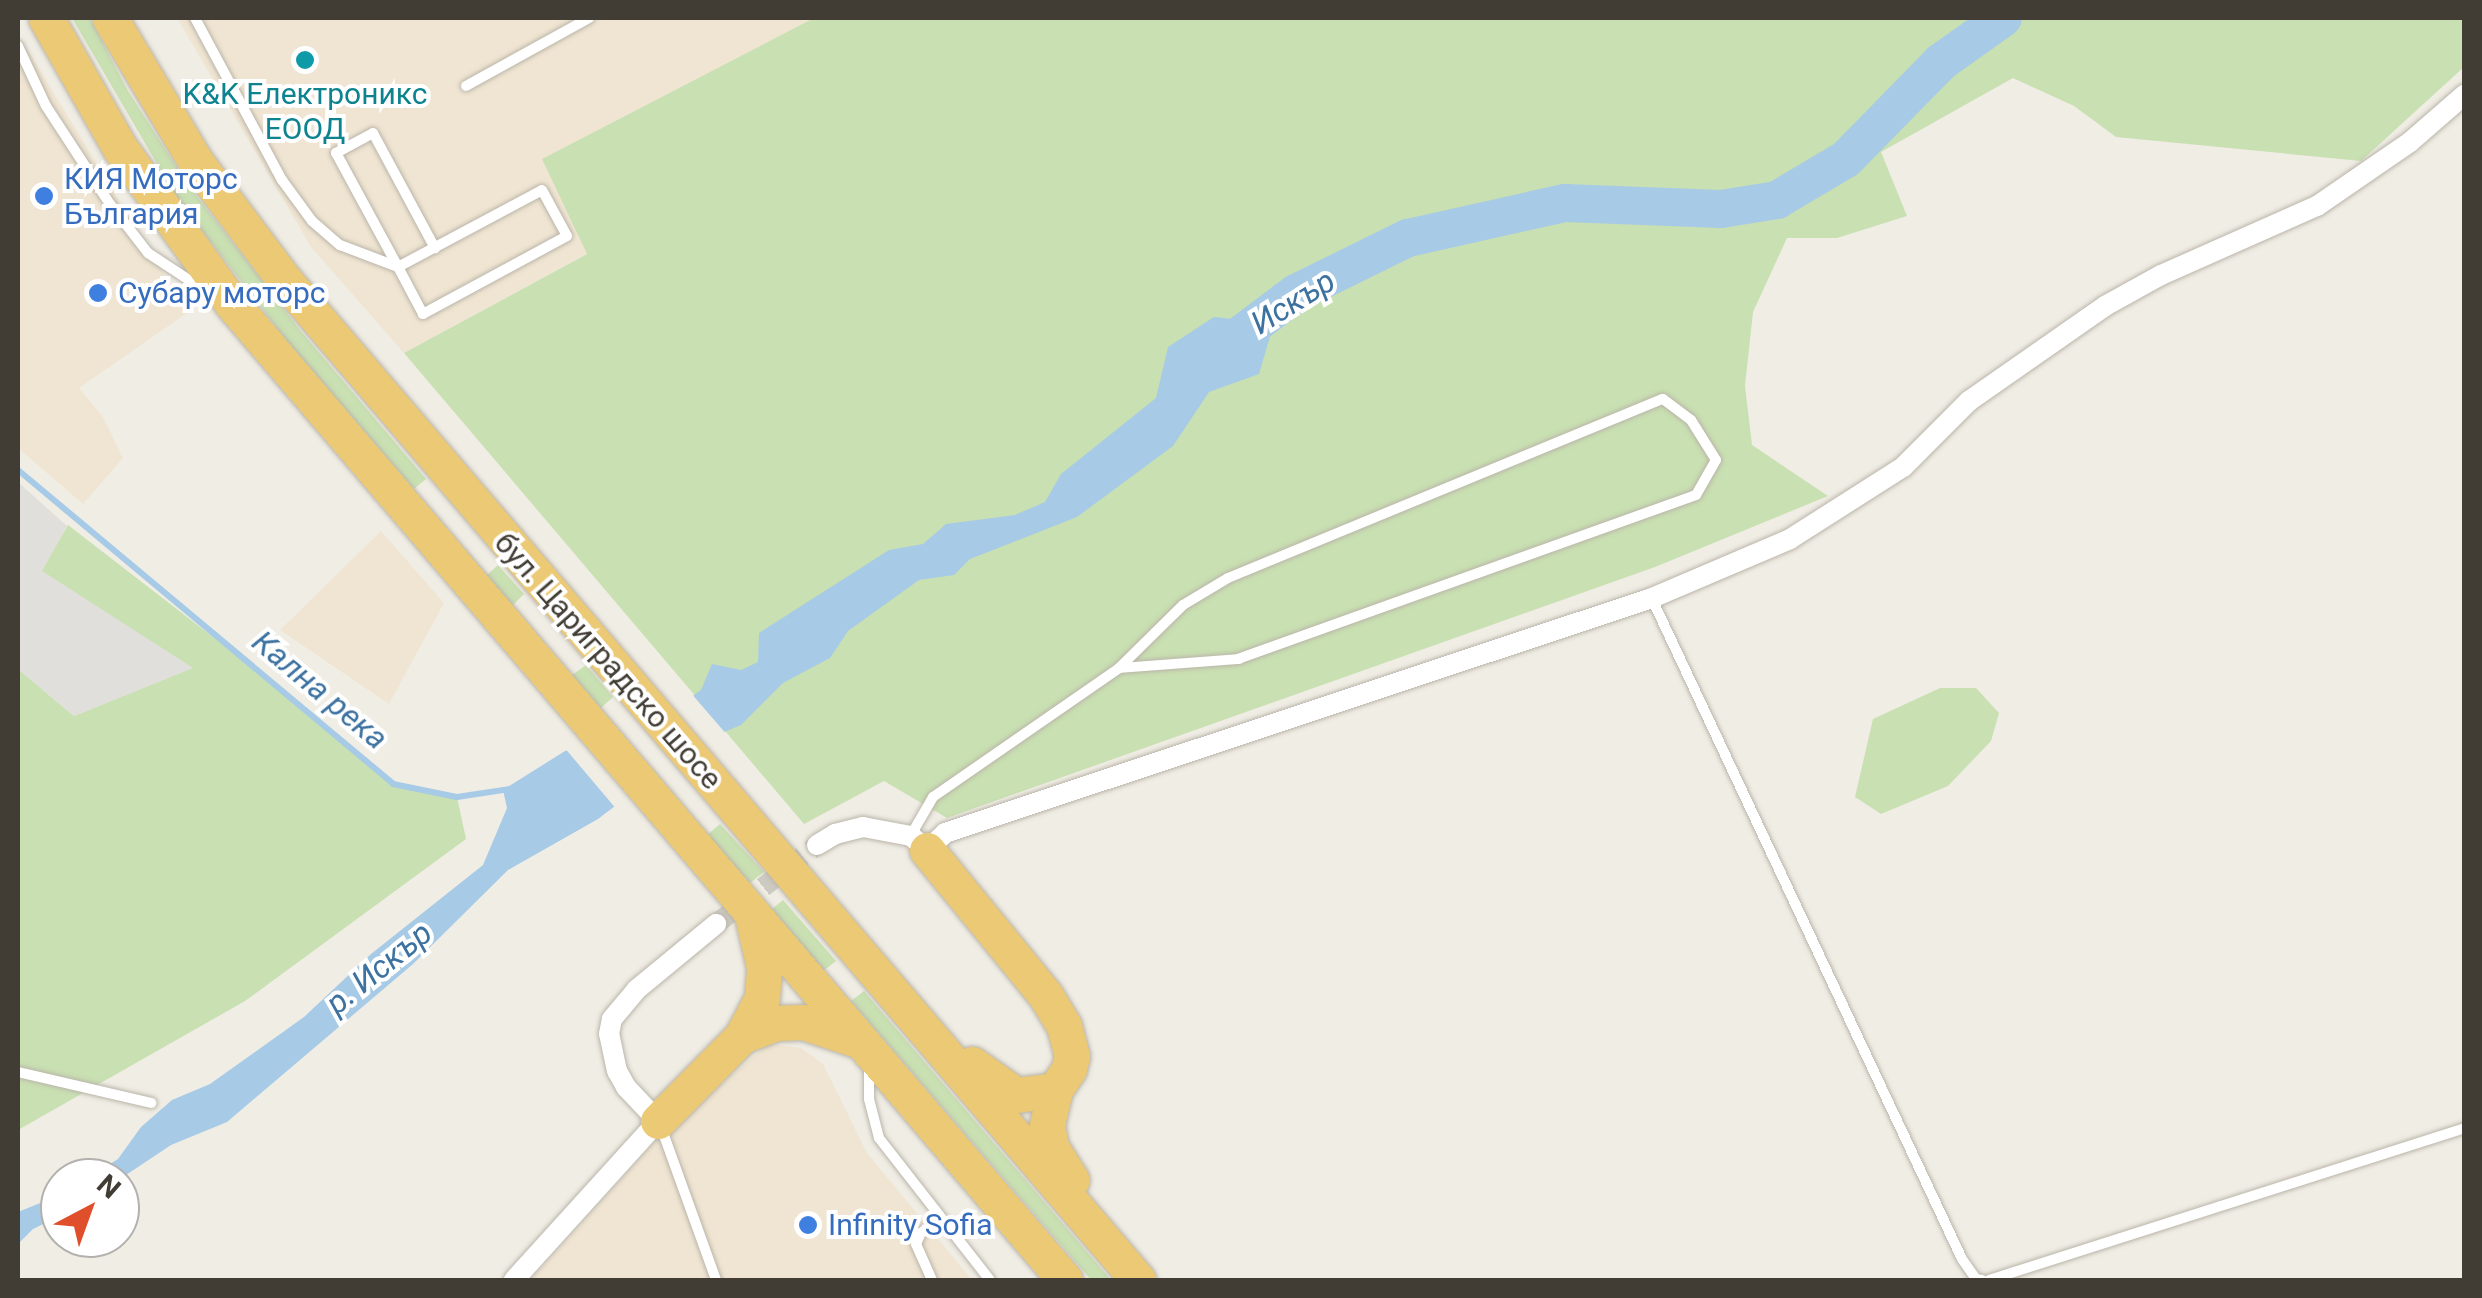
<!DOCTYPE html>
<meta charset="utf-8">
<style>
body{margin:0}
#map{position:relative;width:2482px;height:1298px;overflow:hidden;background:#f0ede5;font-family:Roboto,sans-serif}
div>[style]{position:absolute}
.commercial>*{inset:0;background:#f0e5d2}
.green>*{inset:0;background:#c9e0b2}
.parking>*{inset:0;background:#e1dfdc}
.water>*{inset:0;background:#a7cae6}
.pier>*{inset:0;background:#f0ede5}
.stream>*{height:6px;margin:-3px;padding:0 3px;transform-origin:3px;border-radius:3px;background:#a7cae6}
.river>*{height:38px;margin:-19px;padding:0 19px;transform-origin:19px;border-radius:19px;background:#a7cae6}
.street-tunnel>*{height:20px;margin-top:-10px;transform-origin:0;background:repeating-linear-gradient(90deg,#cdcac2 0 20px,transparent 0 30px)}
.roads{filter:drop-shadow(0 0 2px #bab5a9) drop-shadow(0 0 2px #bab5a9)}
.lane>*{height:10px;margin:-5px;padding:0 5px;transform-origin:5px;border-radius:5px;background:#fff}
.street>*{height:20px;margin:-10px;padding:0 10px;transform-origin:10px;border-radius:10px;background:#fff}
.highway>*{height:35px;margin:-17.5px;padding:0 17.5px;transform-origin:17.5px;border-radius:17.5px;background:#ecc974}
.dots>*{width:28px;height:28px;translate:-50% -50%;box-sizing:border-box;border:5px solid #fff;border-radius:50%}
span{translate:-50% -50%;white-space:nowrap;text-align:center;line-height:1.15;-webkit-text-stroke:8px #fff;paint-order:stroke}
.culture-label{font-size:30px;color:#0d838f}
.shop-label{font-size:30px;color:#366cbe}
.left{translate:0 -50%;text-align:left}
.street-label{font-size:30px;color:#413d35}
.water-label{font-size:32px;color:#3c71a0;font-style:italic}
.frame{position:absolute;inset:0;border:20px solid #413d35;pointer-events:none}
.north{position:absolute;left:40px;top:1158px;width:100px;height:100px;box-sizing:border-box;background:#fff;border:2px solid #b3b1ae;border-radius:50%;rotate:41deg;font-size:28px;font-weight:700;line-height:40px;text-align:center;color:#413d35}
.north::after{content:'';display:block;margin:auto;width:35px;height:45px;background:#e04f2c;clip-path:polygon(50% 0,100% 100%,50% 72%,0 100%)}
</style>
<div id="map">
<div class="commercial">
<div style="clip-path:polygon(177px 18px,814px 18px,543px 159px,588px 253px,404px 353px,311px 247px)"></div>
<div style="clip-path:polygon(18px 34px,187px 313px,79px 388px,103px 417px,123px 458px,83px 504px,18px 448px)"></div>
<div style="clip-path:polygon(381px 531px,444px 603px,389px 704px,280px 630px)"></div>
<div style="clip-path:polygon(768px 1044px,801px 1048px,823px 1064px,867px 1153px,972px 1280px,531px 1280px,652px 1145px)"></div>
</div>
<div class="green">
<div style="clip-path:polygon(72px 18px,90px 18px,128px 91px,189px 186px,300px 330px,426px 479px,414px 489px,288px 342px,177px 198px)"></div>
<div style="clip-path:polygon(814px 18px,2464px 18px,2464px 67px,2361px 161px,2116px 137px,2074px 106px,2013px 78px,1881px 152px,1907px 216px,1837px 238px,1787px 238px,1753px 312px,1745px 386px,1752px 445px,1828px 496px,1655px 567px,947px 818px,884px 781px,804px 824px,404px 353px,587px 254px,542px 159px)"></div>
<div style="clip-path:polygon(68px 525px,275px 685px,393px 784px,457px 797px,466px 839px,245px 1001px,18px 1130px,18px 669px,74px 716px,192px 668px,41px 571px)"></div>
<div style="clip-path:polygon(498px 565px,524px 594px,512px 606px,486px 576px)"></div>
<div style="clip-path:polygon(586px 665px,613px 697px,601px 708px,572px 675px)"></div>
<div style="clip-path:polygon(1940px 688px,1976px 688px,1999px 713px,1991px 741px,1948px 786px,1881px 814px,1855px 797px,1873px 719px)"></div>
<div style="clip-path:polygon(720px 824px,764px 872px,750px 883px,707px 835px)"></div>
<div style="clip-path:polygon(783px 900px,836px 961px,823px 971px,771px 910px)"></div>
<div style="clip-path:polygon(864px 991px,1111px 1280px,1091px 1280px,851px 1001px)"></div>
</div>
<div class="parking">
<div style="clip-path:polygon(18px 482px,67px 526px,42px 571px,193px 668px,74px 716px,18px 669px)"></div>
</div>
<div class="water">
<div style="clip-path:polygon(1279px 306px,1259px 374px,1209px 392px,1173px 446px,1077px 517px,970px 559px,954px 575px,919px 580px,848px 631px,830px 658px,783px 683px,741px 725px,698px 743px,598px 819px,508px 870px,413px 964px,227px 1122px,171px 1145px,120px 1179px,88px 1178px,118px 1159px,141px 1127px,172px 1100px,210px 1084px,304px 1017px,371px 954px,483px 865px,507px 808px,503px 790px,565px 751px,645px 731px,701px 690px,712px 664px,741px 670px,758px 662px,759px 633px,889px 550px,923px 544px,946px 524px,1015px 515px,1045px 502px,1061px 474px,1156px 398px,1168px 347px,1214px 317px,1242px 320px)"></div>
<div style="clip-path:polygon(60px 1195px,60px 1216px,33px 1229px,18px 1244px,18px 1212px)"></div>
</div>
<div class="pier">
<div style="clip-path:polygon(690px 692px,728px 736px,701px 747px,618px 811px,563px 746px,643px 726px)"></div>
</div>
<div class="stream">
<div style="left:18px;top:470px;width:489px;rotate:39.9deg"></div>
<div style="left:393px;top:784px;width:65px;rotate:11.5deg"></div>
<div style="left:457px;top:797px;width:54px;rotate:-8.6deg"></div>
</div>
<div class="river">
<div style="left:1239px;top:336px;width:71px;rotate:-37deg"></div>
<div style="left:1296px;top:293px;width:125px;rotate:-26.2deg"></div>
<div style="left:1408px;top:238px;width:161px;rotate:-12.6deg"></div>
<div style="left:1565px;top:203px;width:156px;rotate:2.2deg"></div>
<div style="left:1721px;top:209px;width:57px;rotate:-9.1deg"></div>
<div style="left:1777px;top:200px;width:80px;rotate:-30.7deg"></div>
<div style="left:1846px;top:159px;width:136px;rotate:-45.6deg"></div>
<div style="left:1941px;top:62px;width:76px;rotate:-35.4deg"></div>
</div>
<div class="street-tunnel">
<div style="left:716px;top:924px;width:128px;rotate:-38deg"></div>
</div>
<div class="roads">
<div class="lane">
<div style="left:195px;top:18px;width:184px;rotate:61.8deg"></div>
<div style="left:282px;top:180px;width:51px;rotate:53.8deg"></div>
<div style="left:312px;top:221px;width:37px;rotate:41deg"></div>
<div style="left:340px;top:245px;width:62px;rotate:20.8deg"></div>
<div style="left:398px;top:267px;width:163px;rotate:-28.1deg"></div>
<div style="left:542px;top:190px;width:52px;rotate:61.5deg"></div>
<div style="left:567px;top:236px;width:164px;rotate:151.6deg"></div>
<div style="left:423px;top:314px;width:53px;rotate:-118deg"></div>
<div style="left:398px;top:267px;width:130px;rotate:-118.5deg"></div>
<div style="left:336px;top:153px;width:42px;rotate:-28.4deg"></div>
<div style="left:373px;top:133px;width:131px;rotate:61.7deg"></div>
<div style="left:18px;top:46px;width:66px;rotate:65deg"></div>
<div style="left:46px;top:106px;width:117px;rotate:56.9deg"></div>
<div style="left:110px;top:204px;width:62px;rotate:52.2deg"></div>
<div style="left:148px;top:253px;width:73px;rotate:33.3deg"></div>
<div style="left:466px;top:86px;width:141px;rotate:-28.9deg"></div>
<div style="left:1652px;top:599px;width:729px;rotate:64.84deg"></div>
<div style="left:1962px;top:1259px;width:24px;rotate:55deg"></div>
<div style="left:1976px;top:1279px;width:6px;rotate:9deg"></div>
<div style="left:911px;top:835px;width:44px;rotate:-59.9deg"></div>
<div style="left:933px;top:797px;width:226px;rotate:-34.7deg"></div>
<div style="left:1119px;top:668px;width:90px;rotate:-44.5deg"></div>
<div style="left:1183px;top:605px;width:52px;rotate:-31deg"></div>
<div style="left:1228px;top:578px;width:470px;rotate:-22.4deg"></div>
<div style="left:1663px;top:399px;width:35px;rotate:37deg"></div>
<div style="left:1691px;top:420px;width:47px;rotate:58deg"></div>
<div style="left:1716px;top:460px;width:40px;rotate:119.7deg"></div>
<div style="left:1696px;top:495px;width:486px;rotate:160.3deg"></div>
<div style="left:1239px;top:659px;width:120px;rotate:175.7deg"></div>
<div style="left:869px;top:1066px;width:33px;rotate:90deg"></div>
<div style="left:869px;top:1099px;width:40px;rotate:75.6deg"></div>
<div style="left:879px;top:1138px;width:180px;rotate:52deg"></div>
<div style="left:18px;top:1072px;width:137px;rotate:13.1deg"></div>
<div style="left:661px;top:1127px;width:163px;rotate:70.2deg"></div>
<div style="left:932px;top:1280px;width:39px;rotate:-114deg"></div>
<div style="left:916px;top:1244px;width:12px;rotate:-66deg"></div>
<div style="left:921px;top:1233px;width:24px;rotate:-38deg"></div>
<div style="left:1989px;top:1280px;width:499px;rotate:-17.7deg"></div>
</div>
<div class="street">
<div style="left:817px;top:845px;width:21px;rotate:-31deg"></div>
<div style="left:835px;top:834px;width:29px;rotate:-14deg"></div>
<div style="left:863px;top:827px;width:49px;rotate:10.6deg"></div>
<div style="left:911px;top:836px;width:21px;rotate:41deg"></div>
<div style="left:927px;top:850px;width:25px;rotate:-43deg"></div>
<div style="left:945px;top:833px;width:745px;rotate:-18.39deg"></div>
<div style="left:1652px;top:598px;width:150px;rotate:-23.1deg"></div>
<div style="left:1790px;top:539px;width:134px;rotate:-32.5deg"></div>
<div style="left:1903px;top:467px;width:93px;rotate:-45deg"></div>
<div style="left:1969px;top:401px;width:166px;rotate:-34.9deg"></div>
<div style="left:2105px;top:306px;width:64px;rotate:-29deg"></div>
<div style="left:2161px;top:275px;width:171px;rotate:-23.9deg"></div>
<div style="left:2317px;top:206px;width:113px;rotate:-34.5deg"></div>
<div style="left:2410px;top:142px;width:72px;rotate:-41deg"></div>
<div style="left:514px;top:1280px;width:215px;rotate:-47.8deg"></div>
<div style="left:658px;top:1121px;width:47px;rotate:-133.3deg"></div>
<div style="left:626px;top:1087px;width:18px;rotate:-119deg"></div>
<div style="left:617px;top:1071px;width:38px;rotate:-102deg"></div>
<div style="left:609px;top:1034px;width:15px;rotate:-79deg"></div>
<div style="left:612px;top:1019px;width:38px;rotate:-50deg"></div>
<div style="left:636px;top:990px;width:104px;rotate:-39.5deg"></div>
</div>
<div class="highway">
<div style="left:46px;top:18px;width:150px;rotate:60.4deg"></div>
<div style="left:120px;top:148px;width:195px;rotate:54.2deg"></div>
<div style="left:234px;top:306px;width:1280px;rotate:49.53deg"></div>
<div style="left:110px;top:18px;width:168px;rotate:59.2deg"></div>
<div style="left:196px;top:162px;width:144px;rotate:53.2deg"></div>
<div style="left:282px;top:277px;width:1319px;rotate:49.52deg"></div>
<div style="left:927px;top:850px;width:188px;rotate:50.8deg"></div>
<div style="left:1046px;top:996px;width:35px;rotate:59deg"></div>
<div style="left:1064px;top:1026px;width:31px;rotate:75deg"></div>
<div style="left:1072px;top:1056px;width:13px;rotate:103deg"></div>
<div style="left:1069px;top:1069px;width:25px;rotate:124deg"></div>
<div style="left:1055px;top:1090px;width:36px;rotate:103deg"></div>
<div style="left:1047px;top:1125px;width:22px;rotate:80deg"></div>
<div style="left:1051px;top:1147px;width:39px;rotate:58deg"></div>
<div style="left:742px;top:1036px;width:36px;rotate:-21deg"></div>
<div style="left:776px;top:1023px;width:27px;rotate:-2deg"></div>
<div style="left:803px;top:1022px;width:60px;rotate:18.4deg"></div>
<div style="left:972px;top:1064px;width:54px;rotate:35.2deg"></div>
<div style="left:1016px;top:1095px;width:39px;rotate:-7deg"></div>
<div style="left:658px;top:1121px;width:120px;rotate:-45.3deg"></div>
<div style="left:742px;top:1036px;width:43px;rotate:-62.2deg"></div>
<div style="left:762px;top:998px;width:31px;rotate:-86deg"></div>
<div style="left:764px;top:967px;width:49px;rotate:-102.9deg"></div>
</div>
</div>
<div class="dots">
<div style="left:305px;top:60px;background:#0f9aa8"></div>
<div style="left:44px;top:196px;background:#3f7fe0"></div>
<div style="left:98px;top:293px;background:#3f7fe0"></div>
<div style="left:808px;top:1225px;background:#3f7fe0"></div>
</div>
<div class="culture-label">
<span style="left:305px;top:111px">K&amp;K Електроникс<br>ЕООД</span>
</div>
<div class="shop-label">
<span class="left" style="left:64px;top:196px">КИЯ Моторс<br>България</span>
<span class="left" style="left:118px;top:293px">Субару моторс</span>
<span class="left" style="left:828px;top:1225px">Infinity Sofia</span>
</div>
<div class="street-label">
<span style="left:608px;top:661px;rotate:49deg">бул. Цариградско шосе</span>
</div>
<div class="water-label">
<span style="left:1293px;top:302px;rotate:-32deg">Искър</span>
<span style="left:320px;top:690px;rotate:40deg">Кална река</span>
<span style="left:379px;top:968px;rotate:-39deg">р. Искър</span>
</div>
<div class="frame"></div>
<div class="north">N</div>
</div>
